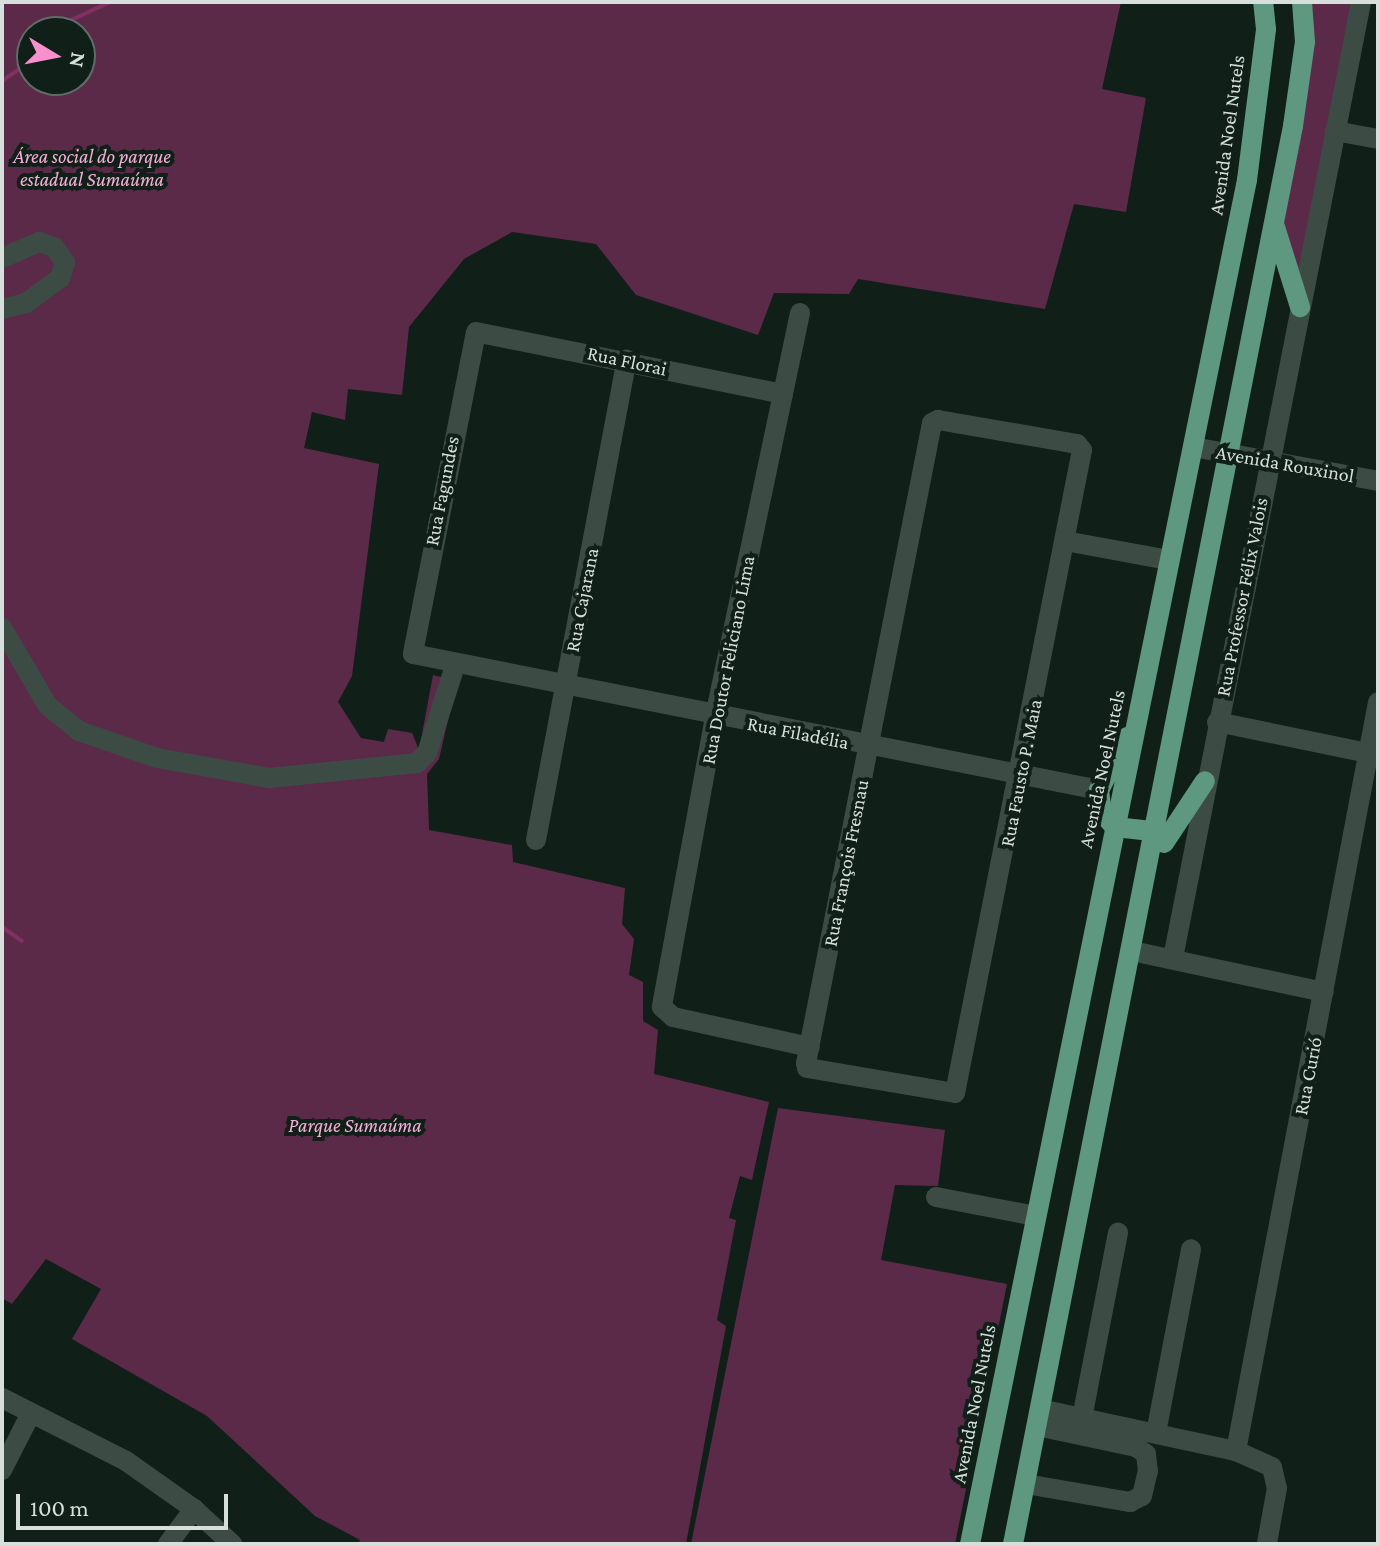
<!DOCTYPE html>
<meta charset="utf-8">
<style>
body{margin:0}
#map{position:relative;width:1380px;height:1546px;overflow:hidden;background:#111f19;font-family:"Crimson Pro",serif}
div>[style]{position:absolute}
.green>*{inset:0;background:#5b2a48}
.stream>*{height:4px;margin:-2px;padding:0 2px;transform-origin:2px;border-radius:2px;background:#823063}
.minor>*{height:20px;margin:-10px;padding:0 10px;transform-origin:10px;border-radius:10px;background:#3c4c45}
.major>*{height:20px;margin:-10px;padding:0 10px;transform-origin:10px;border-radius:10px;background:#5e9881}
span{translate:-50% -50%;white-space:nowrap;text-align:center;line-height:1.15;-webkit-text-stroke:8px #111f19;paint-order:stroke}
.street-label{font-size:20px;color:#d6dfdb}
.park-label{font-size:20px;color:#f5afd6;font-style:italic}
.frame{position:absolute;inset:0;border:4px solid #d6dfdb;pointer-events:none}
.north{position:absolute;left:16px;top:16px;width:80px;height:80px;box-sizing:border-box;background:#111f19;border:2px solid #606c67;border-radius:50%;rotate:100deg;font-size:22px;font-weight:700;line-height:32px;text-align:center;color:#d6dfdb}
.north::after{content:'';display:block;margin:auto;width:28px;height:36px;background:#f790cd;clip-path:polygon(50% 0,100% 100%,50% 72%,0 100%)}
.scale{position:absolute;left:16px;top:1494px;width:212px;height:36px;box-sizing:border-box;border:4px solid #d6dfdb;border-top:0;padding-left:10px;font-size:24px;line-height:28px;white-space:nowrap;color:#d6dfdb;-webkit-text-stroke:6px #111f19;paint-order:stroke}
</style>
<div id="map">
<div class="green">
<div style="clip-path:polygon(evenodd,2px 2px,1121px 2px,1102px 89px,1146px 98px,1126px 212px,1074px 204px,1045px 309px,858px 279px,849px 294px,774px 293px,758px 335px,636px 295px,596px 244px,512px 232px,464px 259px,409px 327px,402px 395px,348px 389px,345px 420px,312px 412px,304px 448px,379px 464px,352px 676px,338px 702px,361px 738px,384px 742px,388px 729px,412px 733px,419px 750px,433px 675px,457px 681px,439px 759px,427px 774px,429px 830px,512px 845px,513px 862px,625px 888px,622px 924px,634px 939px,629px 975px,643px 982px,643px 1021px,658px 1030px,654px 1074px,769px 1102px,752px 1180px,740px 1176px,729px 1218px,736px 1220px,717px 1320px,726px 1326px,686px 1544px,358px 1544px,360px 1540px,315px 1516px,207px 1416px,72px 1339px,101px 1289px,46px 1259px,12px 1304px,2px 1298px,2px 2px,32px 32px,80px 32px,80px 80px,32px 80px,32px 32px)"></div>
<div style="clip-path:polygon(1302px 2px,1361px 2px,1300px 307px,1274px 223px)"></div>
<div style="clip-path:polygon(778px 1108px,945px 1130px,938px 1186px,895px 1185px,881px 1260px,1007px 1284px,955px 1544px,691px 1544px)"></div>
</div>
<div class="stream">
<div style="left:59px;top:32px;width:11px;rotate:-56deg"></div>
<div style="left:65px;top:23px;width:50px;rotate:-25deg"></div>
<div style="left:2px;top:81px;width:37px;rotate:-35deg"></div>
<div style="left:2px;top:927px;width:24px;rotate:35deg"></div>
</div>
<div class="minor">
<div style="left:1335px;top:131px;width:44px;rotate:10.5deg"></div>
<div style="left:2px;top:258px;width:40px;rotate:-23.4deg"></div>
<div style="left:39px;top:242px;width:16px;rotate:18deg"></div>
<div style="left:54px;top:247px;width:19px;rotate:54deg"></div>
<div style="left:65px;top:262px;width:17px;rotate:107deg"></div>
<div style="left:60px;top:278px;width:42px;rotate:143.7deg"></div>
<div style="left:26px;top:303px;width:25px;rotate:166deg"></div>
<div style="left:800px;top:313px;width:413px;rotate:101.9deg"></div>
<div style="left:715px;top:717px;width:295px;rotate:100.4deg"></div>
<div style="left:662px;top:1007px;width:15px;rotate:42deg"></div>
<div style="left:673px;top:1017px;width:140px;rotate:12.4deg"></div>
<div style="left:783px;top:394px;width:313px;rotate:-168.6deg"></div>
<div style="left:476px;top:332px;width:328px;rotate:101.1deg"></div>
<div style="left:413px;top:654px;width:699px;rotate:11.21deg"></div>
<div style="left:938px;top:420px;width:141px;rotate:9.8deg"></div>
<div style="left:1077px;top:444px;width:8px;rotate:50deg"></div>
<div style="left:1082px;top:450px;width:655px;rotate:101.17deg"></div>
<div style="left:955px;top:1093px;width:150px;rotate:-170.4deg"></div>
<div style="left:807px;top:1068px;width:5px;rotate:-101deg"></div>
<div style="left:806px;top:1063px;width:652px;rotate:-78.86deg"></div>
<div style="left:932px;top:423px;width:7px;rotate:-27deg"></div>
<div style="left:1193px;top:447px;width:188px;rotate:10.4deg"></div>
<div style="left:1065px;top:541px;width:106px;rotate:10.4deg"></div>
<div style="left:2px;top:628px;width:91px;rotate:59.5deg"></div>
<div style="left:48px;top:706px;width:40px;rotate:39deg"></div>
<div style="left:79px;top:731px;width:83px;rotate:19.1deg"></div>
<div style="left:157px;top:758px;width:114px;rotate:10.1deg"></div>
<div style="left:269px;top:778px;width:149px;rotate:-5.8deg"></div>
<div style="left:417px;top:763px;width:14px;rotate:-45deg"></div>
<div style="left:427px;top:753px;width:91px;rotate:-72.2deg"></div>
<div style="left:1217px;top:722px;width:154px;rotate:11.6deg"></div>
<div style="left:536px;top:840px;width:489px;rotate:-79.3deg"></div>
<div style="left:1132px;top:951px;width:196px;rotate:12.1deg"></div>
<div style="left:1173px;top:958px;width:974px;rotate:-78.87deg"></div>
<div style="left:936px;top:1197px;width:102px;rotate:10.8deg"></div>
<div style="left:2px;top:1398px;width:139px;rotate:26.9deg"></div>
<div style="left:126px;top:1461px;width:83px;rotate:35.2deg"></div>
<div style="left:194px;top:1509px;width:52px;rotate:42.6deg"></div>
<div style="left:1040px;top:1409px;width:200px;rotate:12.1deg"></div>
<div style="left:1236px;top:1451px;width:39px;rotate:24deg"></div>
<div style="left:1272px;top:1467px;width:22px;rotate:77deg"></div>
<div style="left:1277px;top:1488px;width:56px;rotate:100.3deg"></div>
<div style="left:1082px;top:1418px;width:189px;rotate:-79deg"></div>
<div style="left:1156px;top:1433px;width:187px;rotate:-79.2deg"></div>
<div style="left:1236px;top:1451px;width:762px;rotate:-79.26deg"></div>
<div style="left:2px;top:1470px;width:64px;rotate:-63deg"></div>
<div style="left:1026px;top:1484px;width:106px;rotate:9.8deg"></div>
<div style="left:1130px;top:1502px;width:13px;rotate:-27deg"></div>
<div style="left:1142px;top:1496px;width:26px;rotate:-77deg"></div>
<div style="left:1148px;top:1471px;width:17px;rotate:-97deg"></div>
<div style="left:1146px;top:1454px;width:12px;rotate:-145deg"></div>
<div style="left:1136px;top:1447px;width:101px;rotate:-168deg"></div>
<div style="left:168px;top:1544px;width:44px;rotate:-53.4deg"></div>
</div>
<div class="major">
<div style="left:1275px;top:227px;width:84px;rotate:72.6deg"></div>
<div style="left:1127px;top:737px;width:60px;rotate:117.8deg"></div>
<div style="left:1099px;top:790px;width:23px;rotate:83deg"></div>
<div style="left:1102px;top:813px;width:19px;rotate:47deg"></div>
<div style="left:1115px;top:827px;width:55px;rotate:6.2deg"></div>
<div style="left:1164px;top:843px;width:74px;rotate:-56.5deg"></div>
<div style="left:970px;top:1544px;width:1392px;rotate:-78.52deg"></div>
<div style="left:1247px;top:180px;width:152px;rotate:-82.8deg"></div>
<div style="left:1266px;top:29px;width:27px;rotate:-96deg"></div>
<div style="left:1013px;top:1544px;width:1445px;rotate:-78.83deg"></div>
<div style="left:1293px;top:126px;width:85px;rotate:-81.9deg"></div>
<div style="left:1305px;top:42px;width:40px;rotate:-94.3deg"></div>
</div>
<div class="street-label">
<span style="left:1227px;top:135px;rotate:-82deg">Avenida Noel Nutels</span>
<span style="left:627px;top:361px;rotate:12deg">Rua Florai</span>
<span style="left:1285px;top:464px;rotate:10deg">Avenida Rouxinol</span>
<span style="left:442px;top:491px;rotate:-79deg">Rua Fagundes</span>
<span style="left:1242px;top:597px;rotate:-79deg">Rua Professor Félix Valois</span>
<span style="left:582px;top:600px;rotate:-79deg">Rua Cajarana</span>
<span style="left:728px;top:660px;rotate:-79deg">Rua Doutor Feliciano Lima</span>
<span style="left:798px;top:733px;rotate:11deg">Rua Filadélia</span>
<span style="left:1102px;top:769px;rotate:-78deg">Avenida Noel Nutels</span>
<span style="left:1021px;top:773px;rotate:-79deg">Rua Fausto P. Maia</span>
<span style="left:846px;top:863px;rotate:-79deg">Rua François Fresnau</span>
<span style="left:1308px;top:1076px;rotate:-79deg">Rua Curió</span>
<span style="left:974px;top:1404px;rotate:-79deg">Avenida Noel Nutels</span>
</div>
<div class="park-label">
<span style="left:92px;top:168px">Área social do parque<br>estadual Sumaúma</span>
<span style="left:355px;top:1125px">Parque Sumaúma</span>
</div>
<div class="frame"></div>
<div class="north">N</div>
<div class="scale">100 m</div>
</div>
